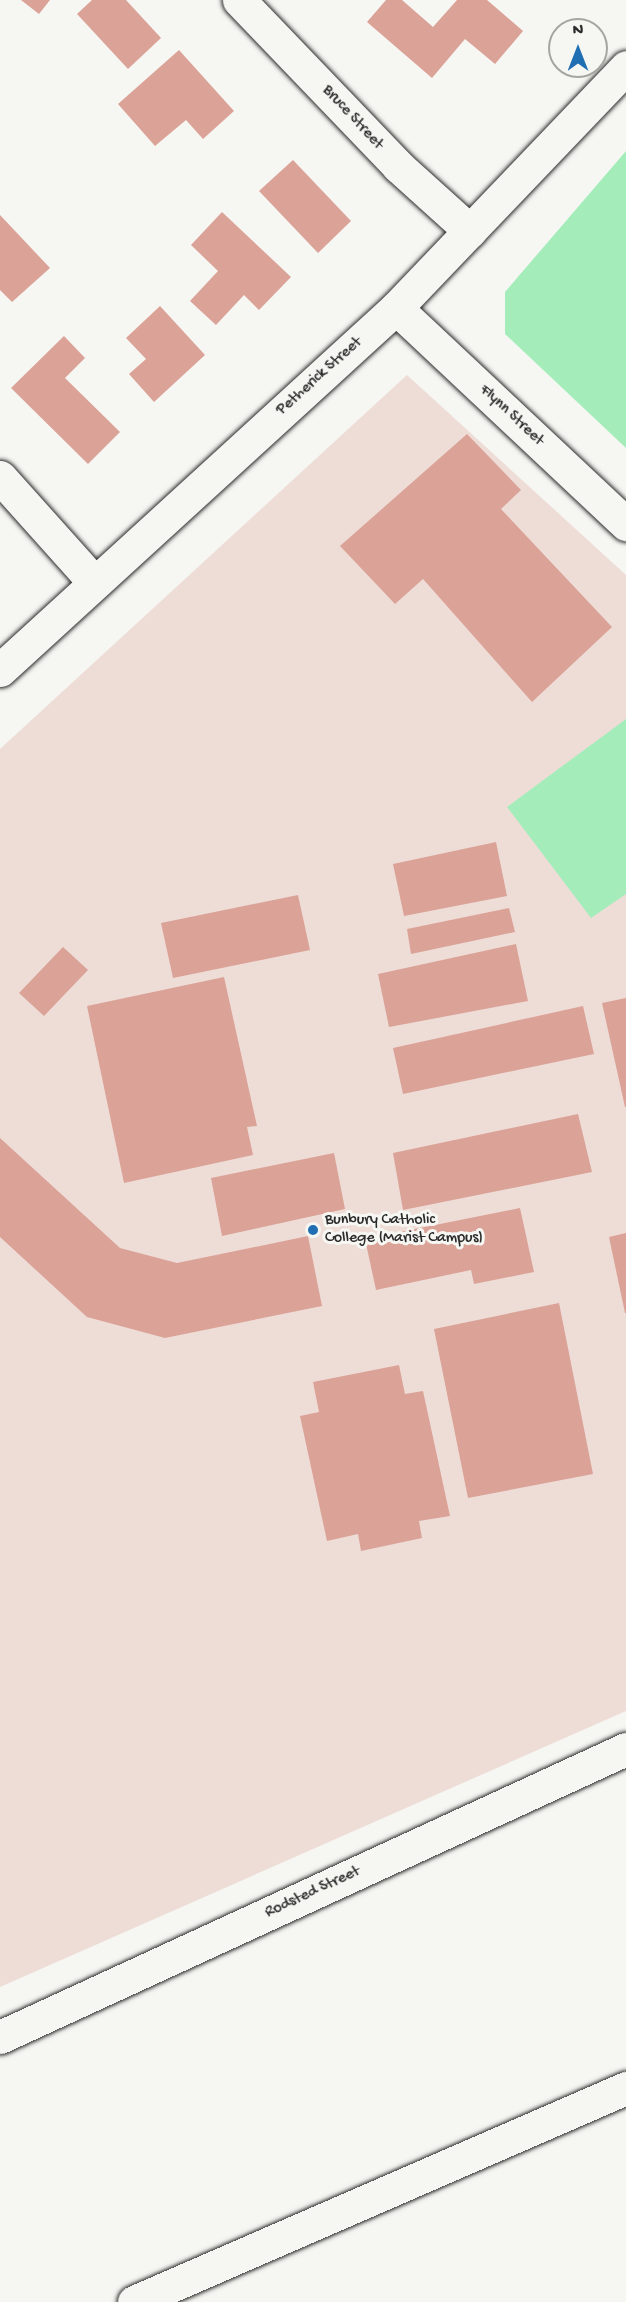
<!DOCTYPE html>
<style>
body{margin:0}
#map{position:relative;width:626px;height:2302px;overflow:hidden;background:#f6f6f2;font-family:"Gochi Hand",sans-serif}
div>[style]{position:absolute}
.built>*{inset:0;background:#eeddd7}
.green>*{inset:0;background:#a4edbb}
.building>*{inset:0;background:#dba298}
.roads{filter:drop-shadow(0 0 2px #2b2b2b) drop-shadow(0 0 2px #2b2b2b)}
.minor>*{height:33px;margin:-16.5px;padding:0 16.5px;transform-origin:16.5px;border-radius:16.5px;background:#f6f6f2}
.dots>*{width:16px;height:16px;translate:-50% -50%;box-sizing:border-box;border:3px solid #f6f6f2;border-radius:50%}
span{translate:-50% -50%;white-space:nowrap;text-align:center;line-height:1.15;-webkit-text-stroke:6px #f6f6f2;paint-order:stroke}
.street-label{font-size:16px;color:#2b2b2b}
.poi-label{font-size:16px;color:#2b2b2b}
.left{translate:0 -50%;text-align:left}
.north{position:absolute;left:548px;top:18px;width:60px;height:60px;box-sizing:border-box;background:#f6f6f2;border:2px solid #a5a5a2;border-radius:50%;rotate:0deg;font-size:16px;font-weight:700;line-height:24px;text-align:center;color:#2b2b2b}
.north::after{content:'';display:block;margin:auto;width:21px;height:27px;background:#1f6fb2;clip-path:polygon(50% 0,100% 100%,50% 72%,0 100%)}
</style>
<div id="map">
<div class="built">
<div style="clip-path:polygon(407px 375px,626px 575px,626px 1711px,0 1987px,0 749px)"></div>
</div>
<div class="green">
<div style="clip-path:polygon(626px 151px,626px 448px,505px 334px,505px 292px)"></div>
<div style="clip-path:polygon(626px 719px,626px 894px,591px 918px,507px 807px)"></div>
</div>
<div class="building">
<div style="clip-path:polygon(21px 0,50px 0,39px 14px)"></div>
<div style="clip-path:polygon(92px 0,126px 0,161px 38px,128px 69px,77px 14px)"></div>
<div style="clip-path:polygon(386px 0,402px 0,433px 27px,457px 0,487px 0,523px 31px,495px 64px,465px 39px,432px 78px,367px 22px)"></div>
<div style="clip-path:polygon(179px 50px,234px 111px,203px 139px,186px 120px,155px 146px,118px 104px)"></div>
<div style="clip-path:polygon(293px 160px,351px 221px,318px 253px,259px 191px)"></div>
<div style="clip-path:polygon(222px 212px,291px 277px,259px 310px,244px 295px,216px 325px,190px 301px,218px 271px,191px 245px)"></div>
<div style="clip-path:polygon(0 215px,50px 268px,12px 302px,0 290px)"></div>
<div style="clip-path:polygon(160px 306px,205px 355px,154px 402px,129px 374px,146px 359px,126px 338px)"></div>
<div style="clip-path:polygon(64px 336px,85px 358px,65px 378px,120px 432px,88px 464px,11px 388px)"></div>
<div style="clip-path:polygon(467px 434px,521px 490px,501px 509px,612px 627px,532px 702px,423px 579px,395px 604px,340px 546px)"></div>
<div style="clip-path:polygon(496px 842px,507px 896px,404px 916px,393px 864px)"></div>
<div style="clip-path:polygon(298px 895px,310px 950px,173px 978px,161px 923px)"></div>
<div style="clip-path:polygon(509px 908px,515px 932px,411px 954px,407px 929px)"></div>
<div style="clip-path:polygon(516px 944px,528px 1001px,389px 1027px,378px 974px)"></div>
<div style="clip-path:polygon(63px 947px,88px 970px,44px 1016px,19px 993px)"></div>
<div style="clip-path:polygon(224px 977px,257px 1126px,247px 1127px,253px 1155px,124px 1183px,87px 1006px)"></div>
<div style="clip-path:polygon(626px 998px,626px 1107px,625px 1107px,602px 1003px)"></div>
<div style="clip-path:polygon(583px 1006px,594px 1054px,403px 1094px,393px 1048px)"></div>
<div style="clip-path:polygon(578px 1114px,592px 1172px,403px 1210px,393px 1153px)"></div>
<div style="clip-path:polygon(0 1138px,120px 1248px,177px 1263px,308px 1236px,322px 1306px,165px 1338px,87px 1317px,0 1237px)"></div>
<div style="clip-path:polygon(334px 1153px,345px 1209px,222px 1236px,211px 1178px)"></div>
<div style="clip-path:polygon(520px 1208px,534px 1272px,474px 1284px,471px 1270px,376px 1290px,365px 1239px)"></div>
<div style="clip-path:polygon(626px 1233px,626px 1313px,625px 1313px,609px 1237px)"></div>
<div style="clip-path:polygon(559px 1303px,593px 1474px,468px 1498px,434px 1329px)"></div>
<div style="clip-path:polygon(399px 1365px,405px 1394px,423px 1391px,450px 1516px,419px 1521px,422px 1538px,361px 1551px,358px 1534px,327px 1541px,300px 1416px,319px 1412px,313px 1382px)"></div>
</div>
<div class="roads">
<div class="minor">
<div style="left:239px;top:0;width:230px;rotate:46.2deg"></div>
<div style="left:398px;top:166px;width:97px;rotate:42.1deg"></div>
<div style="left:396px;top:308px;width:316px;rotate:43.2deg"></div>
<div style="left:0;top:477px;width:141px;rotate:48.2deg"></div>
<div style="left:0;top:670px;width:537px;rotate:-42.43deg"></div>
<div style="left:396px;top:308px;width:333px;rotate:-46.3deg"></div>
<div style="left:0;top:2037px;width:689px;rotate:-24.71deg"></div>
<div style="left:134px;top:2302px;width:537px;rotate:-23.51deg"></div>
</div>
</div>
<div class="dots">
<div style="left:313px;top:1230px;background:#1f6fb2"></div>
</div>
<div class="street-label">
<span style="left:352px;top:118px;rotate:47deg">Bruce Street</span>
<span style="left:320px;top:377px;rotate:-42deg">Petherick Street</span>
<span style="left:511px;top:416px;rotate:43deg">Flynn Street</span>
<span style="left:313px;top:1893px;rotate:-25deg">Rodsted Street</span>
</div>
<div class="poi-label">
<span class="left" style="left:325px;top:1230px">Bunbury Catholic<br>College (Marist Campus)</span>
</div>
<div class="north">N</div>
</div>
